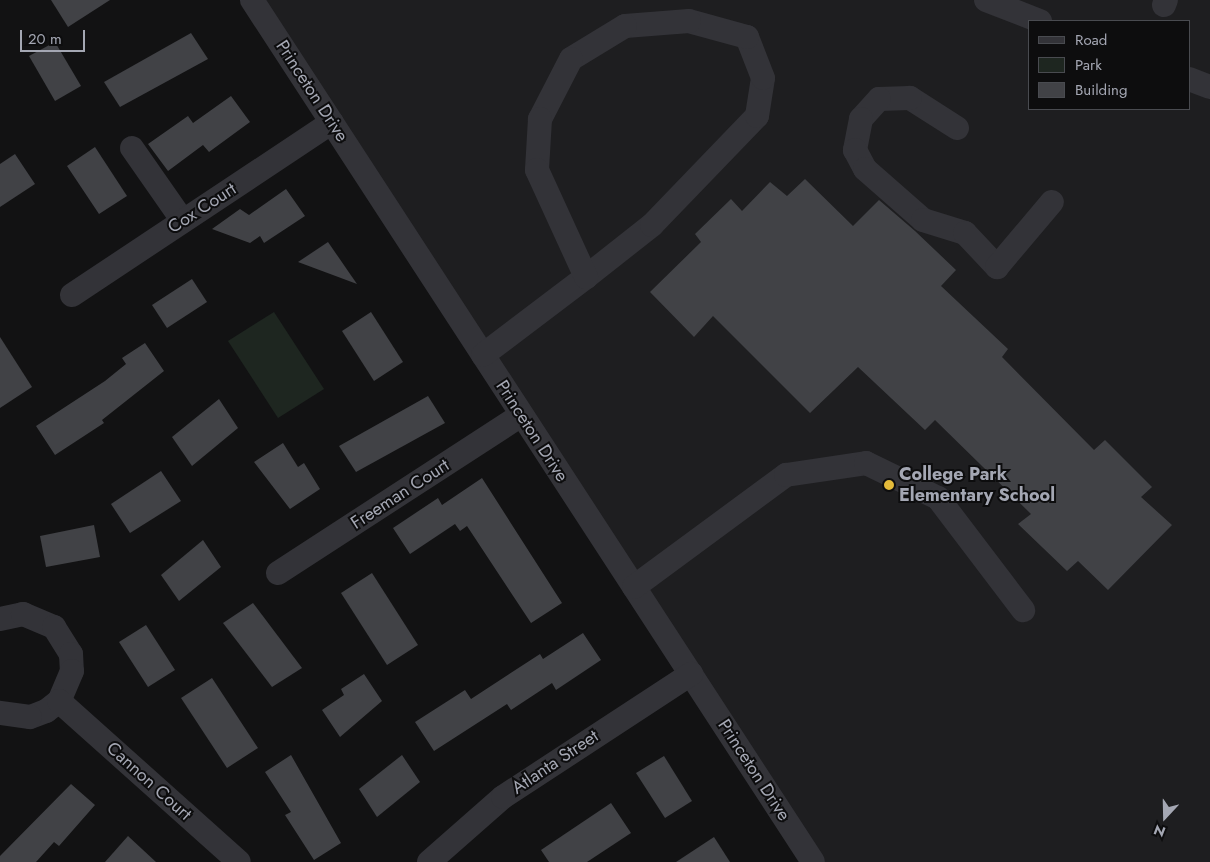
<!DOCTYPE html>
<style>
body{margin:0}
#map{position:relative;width:1210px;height:862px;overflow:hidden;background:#121213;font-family:Jost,sans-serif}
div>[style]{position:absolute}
.built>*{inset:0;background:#1e1e20}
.green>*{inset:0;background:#1e2620}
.building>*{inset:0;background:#414246}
.minor>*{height:24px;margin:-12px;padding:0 12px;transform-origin:12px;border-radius:12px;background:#333338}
.dots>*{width:14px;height:14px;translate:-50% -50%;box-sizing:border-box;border:2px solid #0d0d0e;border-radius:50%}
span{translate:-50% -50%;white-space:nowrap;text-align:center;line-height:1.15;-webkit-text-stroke:4px #0d0d0e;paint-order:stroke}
.street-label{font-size:18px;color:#a4a7b3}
.poi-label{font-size:18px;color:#a4a7b3;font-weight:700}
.left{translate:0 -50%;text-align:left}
.legend{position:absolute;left:1028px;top:20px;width:162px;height:90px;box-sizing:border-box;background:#0d0d0e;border:1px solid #494b50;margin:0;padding:6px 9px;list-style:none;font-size:15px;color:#a4a7b3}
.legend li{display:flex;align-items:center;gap:10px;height:25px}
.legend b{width:25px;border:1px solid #494b50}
.north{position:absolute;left:1140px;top:792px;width:50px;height:50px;-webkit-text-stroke:4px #0d0d0e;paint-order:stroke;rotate:201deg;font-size:14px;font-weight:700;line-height:20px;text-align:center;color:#a4a7b3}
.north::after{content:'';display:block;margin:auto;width:18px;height:22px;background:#a4a7b3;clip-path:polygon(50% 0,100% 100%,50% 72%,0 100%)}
.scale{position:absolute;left:20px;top:30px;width:65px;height:22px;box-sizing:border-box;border:2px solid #a4a7b3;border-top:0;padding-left:6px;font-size:15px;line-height:18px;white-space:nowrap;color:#a4a7b3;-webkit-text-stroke:4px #0d0d0e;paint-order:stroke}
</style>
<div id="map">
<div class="built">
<div style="clip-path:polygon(evenodd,253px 0,1210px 0,1210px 862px,810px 862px,253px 0,1029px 21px,1189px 21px,1189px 109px,1029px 109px,1029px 21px)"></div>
</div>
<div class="green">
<div style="clip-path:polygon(274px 312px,324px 389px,278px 418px,228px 341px)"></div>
</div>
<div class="building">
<div style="clip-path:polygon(51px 0,110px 0,68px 27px)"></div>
<div style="clip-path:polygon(191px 33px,208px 59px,120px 107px,104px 82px)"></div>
<div style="clip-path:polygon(55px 42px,81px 86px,55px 101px,29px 56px)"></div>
<div style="clip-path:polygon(231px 96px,250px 122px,209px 152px,203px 145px,168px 171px,148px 144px,188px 116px,193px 123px)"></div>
<div style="clip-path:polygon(95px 147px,127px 196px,99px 214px,67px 166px)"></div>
<div style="clip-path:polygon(15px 154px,35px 184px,0 207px,0 164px)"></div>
<div style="clip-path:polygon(805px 179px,853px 226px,879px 200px,915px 231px,956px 270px,941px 286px,1008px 349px,1002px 357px,1094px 450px,1105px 440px,1152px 487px,1141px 497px,1172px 525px,1108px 590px,1078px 561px,1067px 571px,1018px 524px,1031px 514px,935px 420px,925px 430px,858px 367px,810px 413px,713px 316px,694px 337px,650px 292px,701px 242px,695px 234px,731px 199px,742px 211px,770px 182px,787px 196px)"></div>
<div style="clip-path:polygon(286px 189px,305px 216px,264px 243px,260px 236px,250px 243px,212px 229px,240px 209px,249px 215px)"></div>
<div style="clip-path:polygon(328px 242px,357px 284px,298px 262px)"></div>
<div style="clip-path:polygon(192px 279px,207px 302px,167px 328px,152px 305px)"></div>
<div style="clip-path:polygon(371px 312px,403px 362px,374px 381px,342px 331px)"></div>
<div style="clip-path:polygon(0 337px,32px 387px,0 408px)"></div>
<div style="clip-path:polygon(145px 343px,164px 371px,102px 420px,104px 423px,55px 455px,36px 426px,105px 381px,126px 364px,122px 358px)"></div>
<div style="clip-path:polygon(428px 396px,445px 423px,356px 472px,339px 446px)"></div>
<div style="clip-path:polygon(219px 399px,238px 428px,192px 466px,172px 437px)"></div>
<div style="clip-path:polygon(283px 443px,298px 467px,304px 463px,320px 489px,290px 509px,254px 462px)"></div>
<div style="clip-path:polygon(161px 471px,181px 501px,130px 533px,111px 504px)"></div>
<div style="clip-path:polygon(482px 478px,562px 603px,531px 623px,467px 526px,460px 531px,455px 524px,410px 554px,393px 528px,438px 498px,442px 505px)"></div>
<div style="clip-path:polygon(94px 525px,100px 557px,46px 567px,40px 536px)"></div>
<div style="clip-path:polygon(203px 540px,221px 567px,179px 601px,161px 575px)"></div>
<div style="clip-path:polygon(372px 573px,418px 645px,387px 665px,341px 593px)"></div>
<div style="clip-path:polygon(253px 603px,302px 668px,272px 687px,223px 623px)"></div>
<div style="clip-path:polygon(146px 625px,175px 670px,148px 687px,119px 642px)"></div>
<div style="clip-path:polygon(583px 633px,601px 660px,556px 690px,552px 683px,511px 710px,507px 704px,434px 751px,415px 722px,465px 690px,471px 699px,540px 654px,543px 659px)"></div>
<div style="clip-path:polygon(364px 674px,382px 701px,340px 737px,322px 710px,344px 695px,341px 689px)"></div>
<div style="clip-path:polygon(212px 678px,258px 748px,227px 768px,181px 698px)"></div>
<div style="clip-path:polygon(291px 755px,341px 843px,314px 860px,285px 815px,291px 812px,265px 772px)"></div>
<div style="clip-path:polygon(402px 755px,420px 782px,377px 817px,359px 789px)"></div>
<div style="clip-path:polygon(664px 756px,692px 801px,665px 818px,636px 773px)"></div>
<div style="clip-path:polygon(71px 784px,95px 805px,59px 846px,54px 842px,36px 862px,0 862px,0 856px)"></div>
<div style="clip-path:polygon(611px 803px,631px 833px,587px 862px,549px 862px,541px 850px)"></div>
<div style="clip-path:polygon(128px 836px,156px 862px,105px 862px)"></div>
<div style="clip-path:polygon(714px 837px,730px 862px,676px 862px)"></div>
</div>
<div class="minor">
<div style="left:252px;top:0;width:1028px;rotate:56.94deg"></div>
<div style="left:986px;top:0;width:58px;rotate:21.3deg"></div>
<div style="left:1164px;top:5px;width:5px;rotate:-68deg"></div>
<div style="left:1189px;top:79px;width:22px;rotate:21deg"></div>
<div style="left:957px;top:128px;width:56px;rotate:-147.4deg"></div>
<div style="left:910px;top:98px;width:31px;rotate:178deg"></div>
<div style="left:879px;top:99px;width:27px;rotate:132deg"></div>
<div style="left:861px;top:119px;width:32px;rotate:101deg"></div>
<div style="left:855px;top:150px;width:21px;rotate:62deg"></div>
<div style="left:865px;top:169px;width:77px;rotate:41.3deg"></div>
<div style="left:923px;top:220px;width:44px;rotate:17.2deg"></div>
<div style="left:965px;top:233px;width:47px;rotate:46.7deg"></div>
<div style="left:997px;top:267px;width:85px;rotate:-49.8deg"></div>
<div style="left:132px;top:148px;width:89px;rotate:55.1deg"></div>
<div style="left:72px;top:295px;width:312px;rotate:-33.6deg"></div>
<div style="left:483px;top:355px;width:129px;rotate:-37.1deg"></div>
<div style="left:586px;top:277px;width:84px;rotate:-38.2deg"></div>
<div style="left:652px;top:225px;width:151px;rotate:-46.1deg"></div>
<div style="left:757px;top:116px;width:38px;rotate:-81deg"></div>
<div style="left:763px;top:78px;width:44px;rotate:-111.3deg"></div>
<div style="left:747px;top:37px;width:60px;rotate:-164.6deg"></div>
<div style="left:689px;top:21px;width:64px;rotate:175.5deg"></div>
<div style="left:625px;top:26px;width:63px;rotate:148.6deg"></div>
<div style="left:571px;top:59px;width:68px;rotate:117.3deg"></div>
<div style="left:540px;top:119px;width:51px;rotate:93.4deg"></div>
<div style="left:537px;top:170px;width:118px;rotate:65.4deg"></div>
<div style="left:278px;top:573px;width:290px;rotate:-33deg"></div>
<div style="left:634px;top:587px;width:189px;rotate:-36.4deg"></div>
<div style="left:786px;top:475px;width:81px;rotate:-8.5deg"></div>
<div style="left:866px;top:463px;width:80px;rotate:25.9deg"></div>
<div style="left:938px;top:498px;width:141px;rotate:52.8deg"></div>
<div style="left:0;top:619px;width:24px;rotate:-12deg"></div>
<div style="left:23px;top:614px;width:34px;rotate:23deg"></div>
<div style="left:54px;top:627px;width:32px;rotate:58deg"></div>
<div style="left:71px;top:654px;width:17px;rotate:87deg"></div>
<div style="left:72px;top:671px;width:33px;rotate:113deg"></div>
<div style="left:59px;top:701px;width:16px;rotate:142deg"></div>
<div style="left:46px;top:711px;width:17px;rotate:159deg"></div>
<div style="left:30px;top:717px;width:30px;rotate:-172deg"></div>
<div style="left:59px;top:701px;width:241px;rotate:41.8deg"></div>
<div style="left:429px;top:862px;width:98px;rotate:-41.3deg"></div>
<div style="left:503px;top:797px;width:225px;rotate:-33.2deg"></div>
</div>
<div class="dots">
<div style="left:889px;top:485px;background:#e3ba3a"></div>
</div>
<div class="street-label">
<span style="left:312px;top:91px;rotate:57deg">Princeton Drive</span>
<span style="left:202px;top:208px;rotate:-33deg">Cox Court</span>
<span style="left:532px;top:431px;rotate:57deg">Princeton Drive</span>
<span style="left:400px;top:494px;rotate:-33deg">Freeman Court</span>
<span style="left:555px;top:762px;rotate:-34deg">Atlanta Street</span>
<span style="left:754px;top:770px;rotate:57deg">Princeton Drive</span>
<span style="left:149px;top:781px;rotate:42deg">Cannon Court</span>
</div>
<div class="poi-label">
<span class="left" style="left:899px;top:485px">College Park<br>Elementary School</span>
</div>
<ul class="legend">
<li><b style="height:6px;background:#333338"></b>Road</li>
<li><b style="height:14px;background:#1e2620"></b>Park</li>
<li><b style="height:14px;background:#414246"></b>Building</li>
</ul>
<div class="north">N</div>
<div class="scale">20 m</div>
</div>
